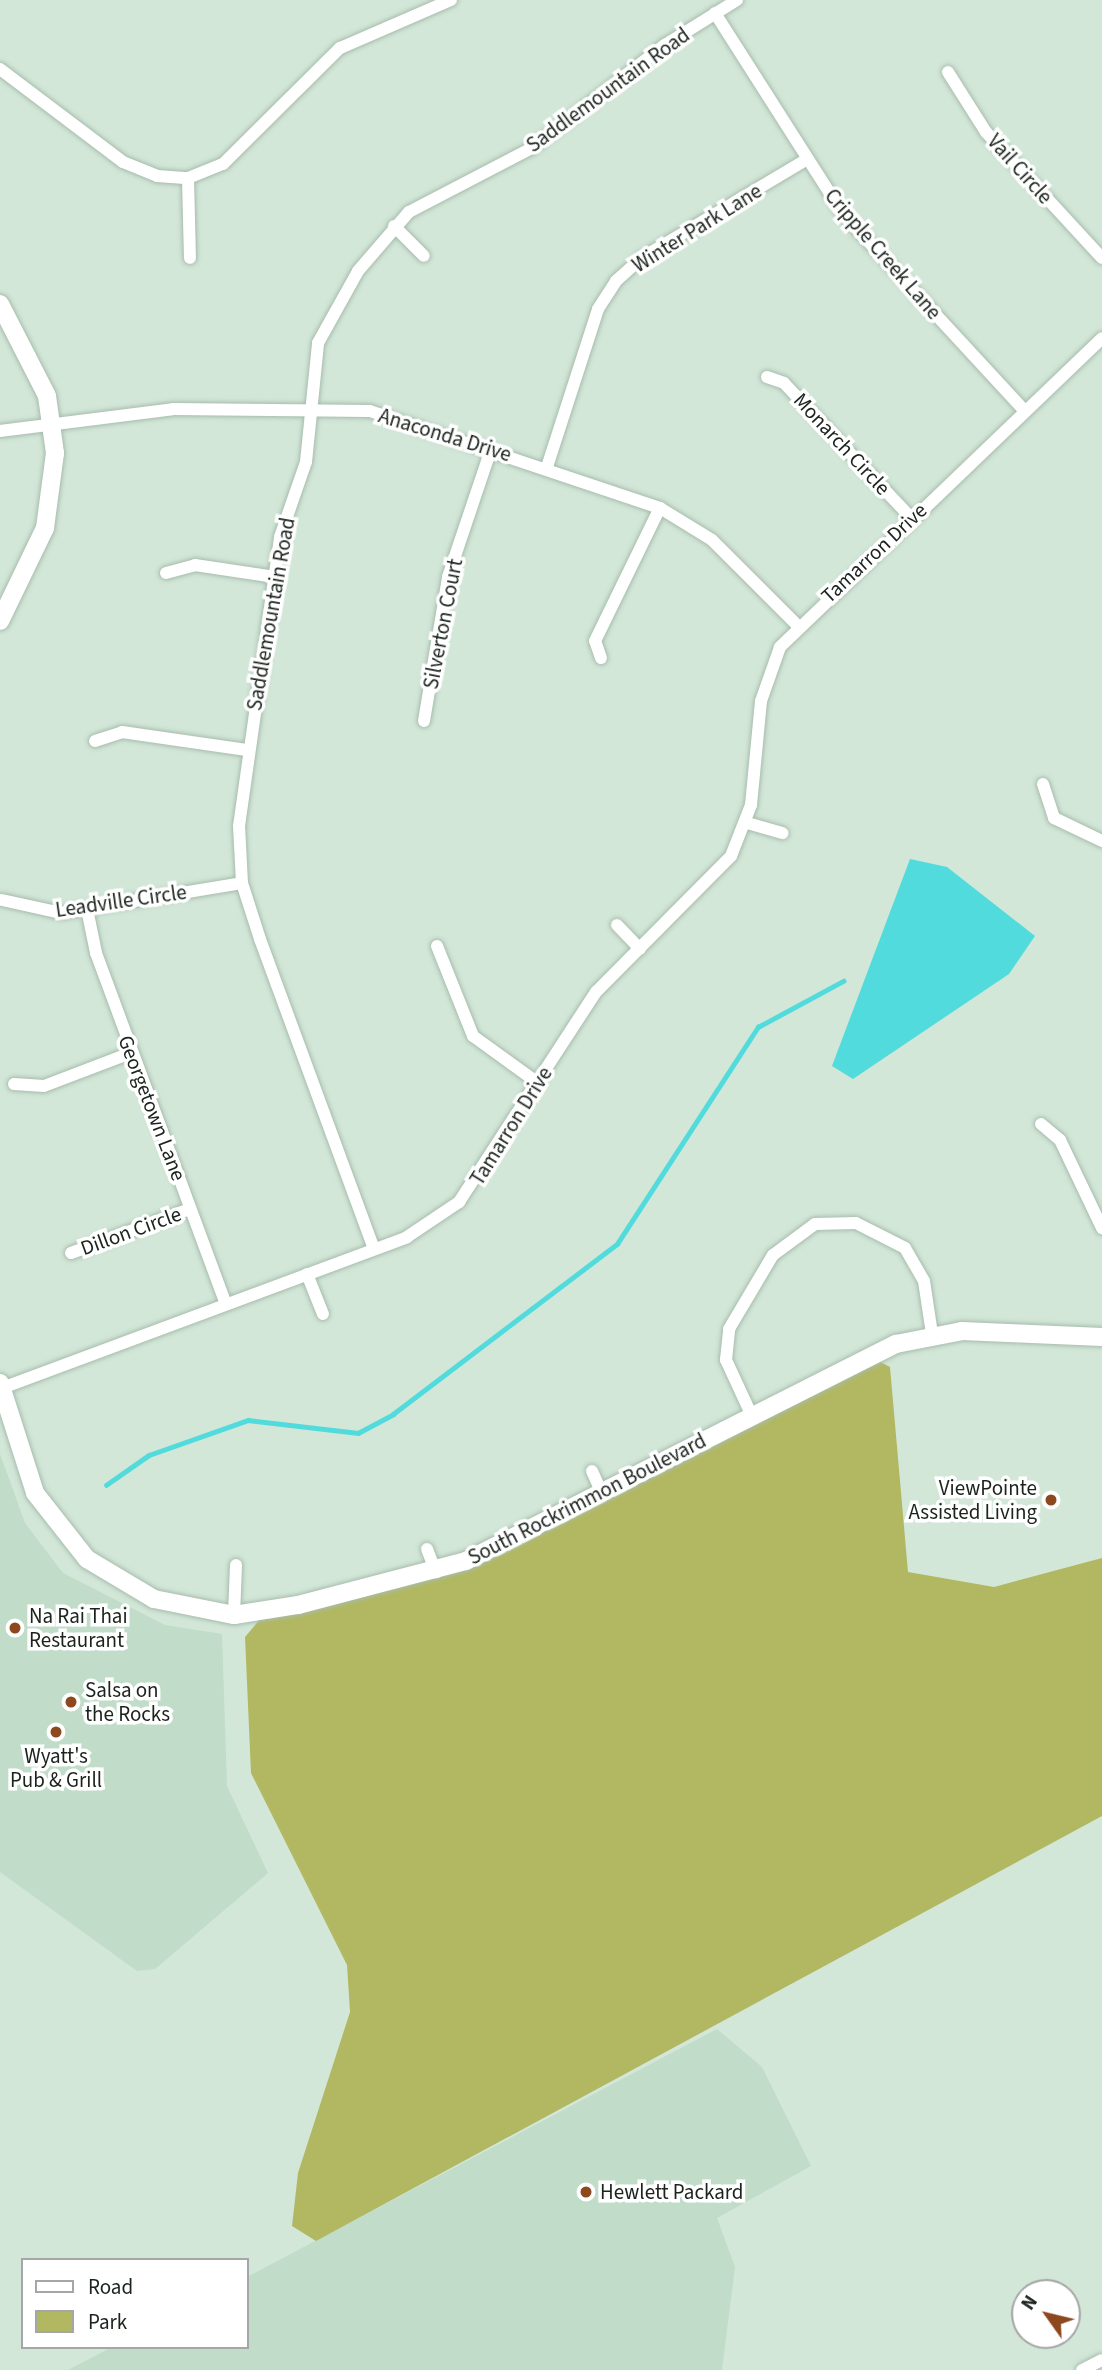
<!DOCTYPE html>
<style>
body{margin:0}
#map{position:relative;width:1102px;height:2370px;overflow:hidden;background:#d2e7d8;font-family:"Source Sans 3",sans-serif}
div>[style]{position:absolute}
.built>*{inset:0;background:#c1dcc9}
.green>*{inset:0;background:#b2b861}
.water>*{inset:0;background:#51dbdc}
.stream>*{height:4.5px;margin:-2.25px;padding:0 2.25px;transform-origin:2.25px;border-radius:2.25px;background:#51dbdc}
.roads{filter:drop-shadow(0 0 2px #a8bcad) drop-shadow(0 0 2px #a8bcad)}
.minor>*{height:12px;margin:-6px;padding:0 6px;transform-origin:6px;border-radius:6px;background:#fff}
.secondary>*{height:18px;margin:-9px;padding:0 9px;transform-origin:9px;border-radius:9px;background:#fff}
.dots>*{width:19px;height:19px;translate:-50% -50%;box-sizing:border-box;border:4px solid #fff;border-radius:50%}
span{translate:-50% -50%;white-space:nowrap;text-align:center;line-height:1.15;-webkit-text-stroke:7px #fff;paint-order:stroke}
.street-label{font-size:21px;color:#1b231d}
.poi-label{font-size:21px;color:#1b231d}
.right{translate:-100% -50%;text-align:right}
.left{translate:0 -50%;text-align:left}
.legend{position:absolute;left:21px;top:2258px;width:228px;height:91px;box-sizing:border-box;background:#fff;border:2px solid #a4a7a5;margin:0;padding:9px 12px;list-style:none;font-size:21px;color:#1b231d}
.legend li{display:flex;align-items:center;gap:14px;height:35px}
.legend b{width:35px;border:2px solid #a4a7a5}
.north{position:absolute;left:1011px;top:2279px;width:70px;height:70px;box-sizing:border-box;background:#fff;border:2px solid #a4a7a5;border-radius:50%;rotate:304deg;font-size:19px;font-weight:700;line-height:28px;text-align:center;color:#1b231d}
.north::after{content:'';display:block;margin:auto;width:24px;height:32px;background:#8d481e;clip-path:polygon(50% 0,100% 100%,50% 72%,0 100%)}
</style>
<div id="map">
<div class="built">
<div style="clip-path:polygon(0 1454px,25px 1523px,63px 1573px,165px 1625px,222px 1634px,227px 1786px,268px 1873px,155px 1969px,137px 1971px,0 1872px)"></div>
<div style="clip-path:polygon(717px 2029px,762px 2067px,811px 2166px,717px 2218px,735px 2267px,722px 2370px,68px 2370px,112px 2347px,247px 2347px,247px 2277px)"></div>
</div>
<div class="green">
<div style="clip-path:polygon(867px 1355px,890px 1367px,908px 1572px,994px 1587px,1102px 1558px,1102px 1816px,316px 2241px,292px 2226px,298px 2173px,350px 2012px,347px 1965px,251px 1773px,245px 1637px,267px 1611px,467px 1561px)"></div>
</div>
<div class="water">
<div style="clip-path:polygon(910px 859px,947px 867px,1035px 936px,1009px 974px,853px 1079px,832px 1066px)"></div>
</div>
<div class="stream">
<div style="left:106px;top:1485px;width:52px;rotate:-34.9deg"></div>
<div style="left:149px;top:1455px;width:105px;rotate:-19.5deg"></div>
<div style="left:248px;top:1420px;width:111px;rotate:6.7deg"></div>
<div style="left:358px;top:1433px;width:40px;rotate:-28deg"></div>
<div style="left:393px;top:1414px;width:281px;rotate:-37.2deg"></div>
<div style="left:617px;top:1244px;width:259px;rotate:-57deg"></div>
<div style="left:758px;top:1027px;width:97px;rotate:-28.4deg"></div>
</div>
<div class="roads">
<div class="minor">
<div style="left:715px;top:13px;width:238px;rotate:57.5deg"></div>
<div style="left:843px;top:214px;width:267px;rotate:47.3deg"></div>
<div style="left:0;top:69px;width:154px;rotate:37.1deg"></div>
<div style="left:123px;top:162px;width:37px;rotate:22deg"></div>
<div style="left:157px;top:176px;width:31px;rotate:4deg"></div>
<div style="left:188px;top:178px;width:38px;rotate:-22deg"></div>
<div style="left:223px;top:164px;width:165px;rotate:-44.8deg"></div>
<div style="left:340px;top:48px;width:121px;rotate:-23.4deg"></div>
<div style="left:948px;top:72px;width:71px;rotate:57.7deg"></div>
<div style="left:986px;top:132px;width:171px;rotate:47.4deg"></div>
<div style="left:188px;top:178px;width:80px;rotate:88.6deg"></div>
<div style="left:394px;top:226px;width:42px;rotate:45deg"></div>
<div style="left:767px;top:377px;width:18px;rotate:19deg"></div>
<div style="left:784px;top:383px;width:185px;rotate:46.7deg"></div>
<div style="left:0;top:431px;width:174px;rotate:-7.2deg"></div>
<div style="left:173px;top:409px;width:197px;rotate:0.6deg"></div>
<div style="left:370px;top:411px;width:306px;rotate:18.5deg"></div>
<div style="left:660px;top:508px;width:61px;rotate:31.6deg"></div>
<div style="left:712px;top:540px;width:120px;rotate:45deg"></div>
<div style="left:547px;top:467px;width:166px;rotate:-72.1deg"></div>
<div style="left:598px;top:309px;width:33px;rotate:-57deg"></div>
<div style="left:616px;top:281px;width:36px;rotate:-42deg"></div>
<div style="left:643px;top:257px;width:190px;rotate:-30.8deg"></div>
<div style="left:166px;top:573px;width:30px;rotate:-15deg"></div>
<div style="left:195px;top:565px;width:81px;rotate:8.5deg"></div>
<div style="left:601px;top:658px;width:18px;rotate:-109deg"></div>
<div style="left:595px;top:641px;width:148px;rotate:-64deg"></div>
<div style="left:424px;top:721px;width:146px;rotate:-80.5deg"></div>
<div style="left:448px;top:577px;width:135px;rotate:-71.4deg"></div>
<div style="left:95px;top:741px;width:28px;rotate:-18deg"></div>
<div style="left:122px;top:732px;width:126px;rotate:8.2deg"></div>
<div style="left:1043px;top:784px;width:36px;rotate:72deg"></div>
<div style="left:1054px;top:818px;width:53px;rotate:25.6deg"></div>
<div style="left:747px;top:823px;width:37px;rotate:16deg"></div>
<div style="left:2px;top:900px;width:60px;rotate:12.4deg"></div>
<div style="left:61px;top:913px;width:183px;rotate:-9.4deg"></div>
<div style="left:87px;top:909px;width:45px;rotate:78.4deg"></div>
<div style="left:96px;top:953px;width:374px;rotate:69.7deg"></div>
<div style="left:617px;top:925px;width:33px;rotate:46deg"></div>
<div style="left:437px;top:946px;width:97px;rotate:68.2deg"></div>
<div style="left:473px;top:1036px;width:80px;rotate:35.9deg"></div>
<div style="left:14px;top:1084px;width:30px;rotate:4deg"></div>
<div style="left:44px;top:1086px;width:93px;rotate:-20.8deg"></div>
<div style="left:1041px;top:1124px;width:25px;rotate:40deg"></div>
<div style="left:1060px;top:1140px;width:98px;rotate:64.5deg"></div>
<div style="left:374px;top:1249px;width:330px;rotate:-110.2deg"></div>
<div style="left:260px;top:939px;width:59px;rotate:-107.8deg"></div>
<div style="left:242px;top:883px;width:57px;rotate:-93deg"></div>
<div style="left:239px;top:826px;width:292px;rotate:-81.9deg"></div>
<div style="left:280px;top:537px;width:79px;rotate:-70.9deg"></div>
<div style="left:306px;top:462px;width:120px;rotate:-84.2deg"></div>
<div style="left:318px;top:343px;width:82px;rotate:-60.9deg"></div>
<div style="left:358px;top:271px;width:78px;rotate:-49.2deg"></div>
<div style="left:409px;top:212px;width:139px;rotate:-27.5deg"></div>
<div style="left:532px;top:148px;width:168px;rotate:-37.8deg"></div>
<div style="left:665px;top:45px;width:85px;rotate:-32deg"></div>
<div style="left:71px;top:1253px;width:127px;rotate:-20.3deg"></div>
<div style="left:307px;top:1274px;width:43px;rotate:68.2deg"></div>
<div style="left:2px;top:1388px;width:432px;rotate:-20.4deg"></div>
<div style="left:407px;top:1237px;width:63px;rotate:-33.9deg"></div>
<div style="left:459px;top:1202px;width:251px;rotate:-56.9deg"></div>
<div style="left:596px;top:992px;width:192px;rotate:-45.2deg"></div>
<div style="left:731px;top:856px;width:55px;rotate:-68.6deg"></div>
<div style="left:751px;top:805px;width:104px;rotate:-84.5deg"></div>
<div style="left:761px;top:701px;width:57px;rotate:-70.6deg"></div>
<div style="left:780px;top:647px;width:446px;rotate:-43.8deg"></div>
<div style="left:751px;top:1414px;width:60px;rotate:-114.8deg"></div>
<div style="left:726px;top:1360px;width:31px;rotate:-84deg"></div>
<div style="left:729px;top:1329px;width:86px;rotate:-59.3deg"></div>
<div style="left:773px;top:1255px;width:52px;rotate:-36.4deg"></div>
<div style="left:815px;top:1224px;width:41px;rotate:-1.4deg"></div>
<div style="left:856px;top:1223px;width:55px;rotate:27deg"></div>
<div style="left:905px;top:1248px;width:38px;rotate:60deg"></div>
<div style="left:924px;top:1281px;width:54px;rotate:81.4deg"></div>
<div style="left:592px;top:1471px;width:24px;rotate:66deg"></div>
<div style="left:427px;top:1549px;width:25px;rotate:69deg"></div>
<div style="left:234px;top:1615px;width:50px;rotate:-87.7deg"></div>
<div style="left:1082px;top:2370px;width:22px;rotate:-27deg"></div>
</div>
<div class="secondary">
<div style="left:0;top:304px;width:103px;rotate:62.9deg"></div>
<div style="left:47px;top:396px;width:58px;rotate:82deg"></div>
<div style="left:55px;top:453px;width:76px;rotate:97.6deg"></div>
<div style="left:45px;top:528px;width:103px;rotate:115.8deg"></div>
<div style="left:0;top:1383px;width:115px;rotate:72.3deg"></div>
<div style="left:35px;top:1493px;width:84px;rotate:51.8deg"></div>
<div style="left:87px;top:1559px;width:78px;rotate:30.8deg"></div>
<div style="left:154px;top:1599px;width:82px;rotate:11.3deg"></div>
<div style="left:234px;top:1615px;width:65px;rotate:-8.9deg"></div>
<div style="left:298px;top:1605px;width:174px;rotate:-14.7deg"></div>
<div style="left:466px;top:1561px;width:482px;rotate:-26.8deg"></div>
<div style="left:896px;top:1344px;width:67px;rotate:-11.1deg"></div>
<div style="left:962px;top:1331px;width:140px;rotate:2.5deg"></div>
</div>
</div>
<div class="dots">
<div style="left:1051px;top:1500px;background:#8d481e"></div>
<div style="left:15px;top:1628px;background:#8d481e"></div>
<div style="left:71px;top:1702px;background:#8d481e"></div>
<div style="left:56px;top:1732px;background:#8d481e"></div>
<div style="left:586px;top:2192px;background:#8d481e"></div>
</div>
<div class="street-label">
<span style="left:608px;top:90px;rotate:-36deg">Saddlemountain Road</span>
<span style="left:1020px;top:169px;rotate:48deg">Vail Circle</span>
<span style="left:697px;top:228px;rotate:-32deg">Winter Park Lane</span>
<span style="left:883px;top:254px;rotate:49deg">Cripple Creek Lane</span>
<span style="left:445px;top:435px;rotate:17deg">Anaconda Drive</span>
<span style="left:842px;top:444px;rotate:47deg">Monarch Circle</span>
<span style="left:874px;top:553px;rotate:-43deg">Tamarron Drive</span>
<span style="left:271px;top:614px;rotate:-80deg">Saddlemountain Road</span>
<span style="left:443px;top:624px;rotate:-79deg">Silverton Court</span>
<span style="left:121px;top:901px;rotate:-8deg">Leadville Circle</span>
<span style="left:152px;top:1108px;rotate:69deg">Georgetown Lane</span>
<span style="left:511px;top:1126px;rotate:-58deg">Tamarron Drive</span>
<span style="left:131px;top:1231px;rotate:-20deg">Dillon Circle</span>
<span style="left:587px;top:1499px;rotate:-27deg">South Rockrimmon Boulevard</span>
</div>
<div class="poi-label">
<span class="right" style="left:1037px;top:1500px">ViewPointe<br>Assisted Living</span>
<span class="left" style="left:29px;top:1628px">Na Rai Thai<br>Restaurant</span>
<span class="left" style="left:85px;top:1702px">Salsa on<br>the Rocks</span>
<span style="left:56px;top:1768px">Wyatt's<br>Pub &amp; Grill</span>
<span class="left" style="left:600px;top:2192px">Hewlett Packard</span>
</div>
<ul class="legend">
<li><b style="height:9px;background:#fff"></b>Road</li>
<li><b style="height:19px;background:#b2b861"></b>Park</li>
</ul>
<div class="north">N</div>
</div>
